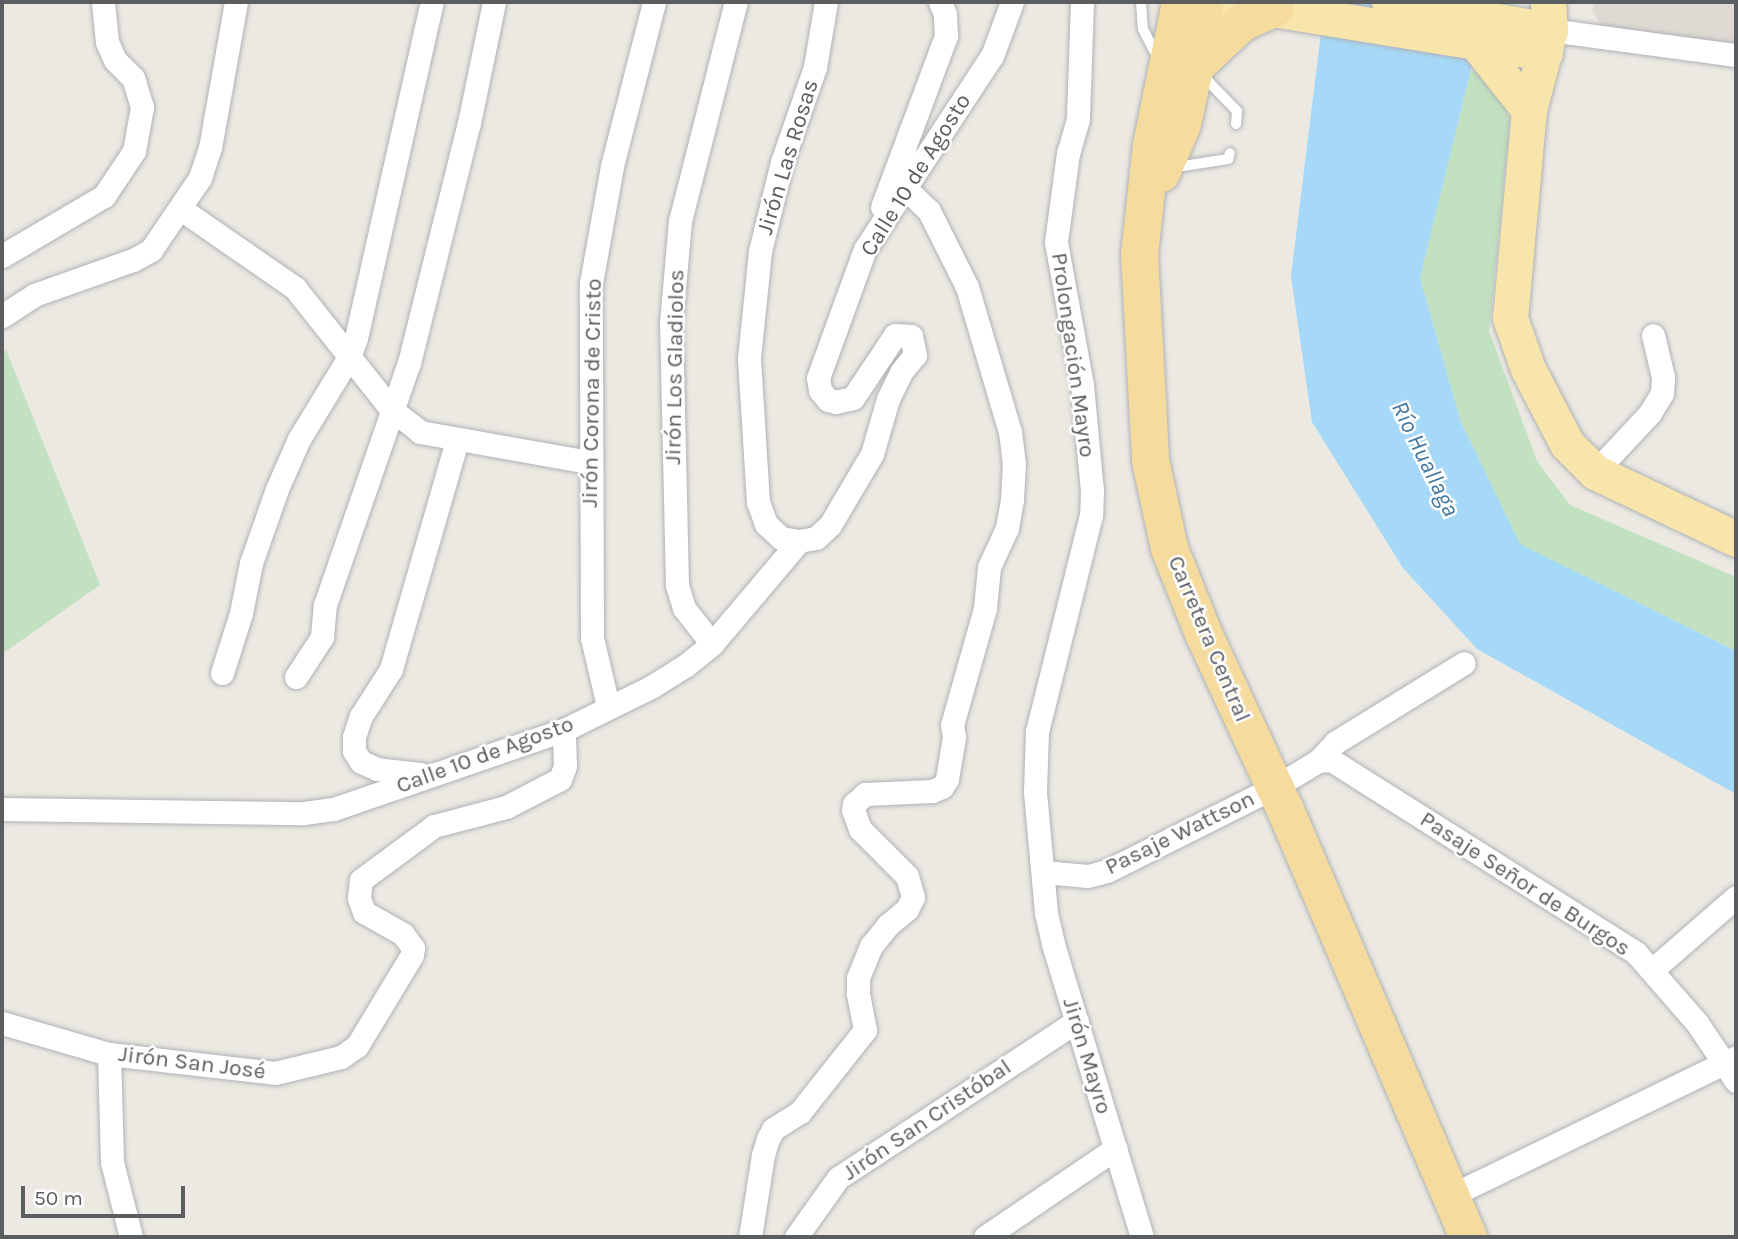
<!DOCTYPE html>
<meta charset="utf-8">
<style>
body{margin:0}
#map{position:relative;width:1738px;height:1239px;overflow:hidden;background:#ebe9e2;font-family:Karla,sans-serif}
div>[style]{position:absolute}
.education>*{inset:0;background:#dedad3}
.green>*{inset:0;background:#c2e1c0}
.water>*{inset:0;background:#a6d9f7}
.roads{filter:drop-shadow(0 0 2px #afb2b6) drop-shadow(0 0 2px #afb2b6)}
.service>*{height:10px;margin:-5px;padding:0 5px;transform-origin:5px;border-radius:5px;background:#fff}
.minor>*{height:23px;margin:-11.5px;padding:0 11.5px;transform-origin:11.5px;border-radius:11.5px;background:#fff}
.primary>*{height:35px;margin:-17.5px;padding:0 17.5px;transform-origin:17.5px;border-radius:17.5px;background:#f7e5ab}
.trunk>*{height:37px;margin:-18.5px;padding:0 18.5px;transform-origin:18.5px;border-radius:18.5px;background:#f5dc9e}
span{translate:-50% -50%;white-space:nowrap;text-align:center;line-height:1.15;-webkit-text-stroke:5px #fff;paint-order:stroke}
.street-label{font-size:23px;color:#5a5e61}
.water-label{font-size:24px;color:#43769e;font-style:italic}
.frame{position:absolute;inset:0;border:4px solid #5a5e61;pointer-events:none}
.scale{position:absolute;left:21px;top:1186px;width:164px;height:32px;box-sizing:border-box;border:4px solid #5a5e61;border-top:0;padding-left:9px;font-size:21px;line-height:24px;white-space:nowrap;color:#5a5e61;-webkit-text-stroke:5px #fff;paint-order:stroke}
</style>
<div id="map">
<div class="education">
<div style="clip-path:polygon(1594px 2px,1736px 2px,1736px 46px,1601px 26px,1592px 11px)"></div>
</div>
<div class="green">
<div style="clip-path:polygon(1471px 70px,1484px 76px,1502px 95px,1510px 122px,1489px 331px,1537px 461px,1570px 505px,1736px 577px,1736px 651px,1519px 544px,1461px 422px,1420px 278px)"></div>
<div style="clip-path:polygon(6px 350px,100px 585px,2px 654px,2px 352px)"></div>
</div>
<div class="water">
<div style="clip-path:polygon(1329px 2px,1473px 2px,1471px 70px,1420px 278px,1461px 422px,1520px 544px,1736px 651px,1736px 794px,1477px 649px,1403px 568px,1312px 422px,1291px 276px,1323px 16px)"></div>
</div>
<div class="roads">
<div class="service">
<div style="left:1141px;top:2px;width:27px;rotate:86deg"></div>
<div style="left:1143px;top:29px;width:33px;rotate:63deg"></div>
<div style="left:1201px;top:74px;width:52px;rotate:45.8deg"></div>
<div style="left:1237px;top:111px;width:13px;rotate:94deg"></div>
<div style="left:1170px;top:168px;width:59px;rotate:-8.8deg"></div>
<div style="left:1228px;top:159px;width:6px;rotate:-72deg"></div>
</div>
<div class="minor">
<div style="left:1082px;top:2px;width:117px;rotate:92deg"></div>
<div style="left:1078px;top:119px;width:35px;rotate:106deg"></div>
<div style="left:1068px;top:153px;width:90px;rotate:97.7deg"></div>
<div style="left:1056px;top:242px;width:145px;rotate:79.7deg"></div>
<div style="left:1082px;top:385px;width:105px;rotate:84.6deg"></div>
<div style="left:1092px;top:490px;width:25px;rotate:92deg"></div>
<div style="left:1091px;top:515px;width:223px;rotate:104deg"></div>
<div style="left:1037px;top:731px;width:61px;rotate:91.9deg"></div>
<div style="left:1035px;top:792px;width:121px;rotate:84.8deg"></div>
<div style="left:1046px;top:913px;width:32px;rotate:77deg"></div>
<div style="left:1053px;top:944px;width:306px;rotate:73.1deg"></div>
<div style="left:1550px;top:30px;width:188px;rotate:7.7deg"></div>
<div style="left:882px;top:207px;width:183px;rotate:-69.5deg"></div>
<div style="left:946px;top:36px;width:22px;rotate:-93deg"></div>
<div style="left:945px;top:14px;width:13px;rotate:-113deg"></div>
<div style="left:181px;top:209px;width:139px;rotate:34.7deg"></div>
<div style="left:295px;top:288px;width:154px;rotate:51.6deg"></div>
<div style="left:391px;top:409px;width:37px;rotate:38deg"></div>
<div style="left:420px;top:432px;width:172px;rotate:10.1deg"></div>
<div style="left:2px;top:256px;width:118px;rotate:-30.5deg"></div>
<div style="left:104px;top:196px;width:54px;rotate:-56.3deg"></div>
<div style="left:134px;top:151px;width:45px;rotate:-79.7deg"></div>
<div style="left:142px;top:107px;width:30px;rotate:-107deg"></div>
<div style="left:133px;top:78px;width:25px;rotate:-135deg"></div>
<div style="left:115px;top:60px;width:20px;rotate:-114deg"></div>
<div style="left:107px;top:42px;width:40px;rotate:-95.7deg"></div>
<div style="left:2px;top:316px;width:38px;rotate:-33deg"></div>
<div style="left:34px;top:295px;width:105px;rotate:-19.5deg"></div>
<div style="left:133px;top:260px;width:21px;rotate:-29deg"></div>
<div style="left:151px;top:250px;width:87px;rotate:-55.8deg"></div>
<div style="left:200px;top:178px;width:32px;rotate:-72deg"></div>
<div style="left:210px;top:148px;width:148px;rotate:-79.9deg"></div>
<div style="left:1595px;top:472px;width:81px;rotate:-47deg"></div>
<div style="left:1650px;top:413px;width:23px;rotate:-59deg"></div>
<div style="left:1662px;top:393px;width:16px;rotate:-86deg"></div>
<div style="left:1663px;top:377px;width:43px;rotate:-103.4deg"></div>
<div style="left:799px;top:541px;width:18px;rotate:-171deg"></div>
<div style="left:781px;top:538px;width:21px;rotate:-137deg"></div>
<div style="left:766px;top:524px;width:23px;rotate:-110deg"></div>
<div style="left:758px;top:502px;width:144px;rotate:-93.6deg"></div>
<div style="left:749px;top:358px;width:108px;rotate:-84.1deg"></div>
<div style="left:760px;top:251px;width:92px;rotate:-76.1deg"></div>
<div style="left:782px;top:162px;width:101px;rotate:-70.8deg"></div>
<div style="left:815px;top:67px;width:66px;rotate:-80.4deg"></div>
<div style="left:712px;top:644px;width:46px;rotate:-127.9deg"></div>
<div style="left:684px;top:608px;width:24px;rotate:-107deg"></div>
<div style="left:677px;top:585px;width:262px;rotate:-91.3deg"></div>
<div style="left:671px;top:323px;width:102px;rotate:-85deg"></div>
<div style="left:680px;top:221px;width:226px;rotate:-75.7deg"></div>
<div style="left:222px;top:673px;width:63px;rotate:-72.4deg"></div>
<div style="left:241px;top:613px;width:51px;rotate:-78.7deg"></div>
<div style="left:251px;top:563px;width:78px;rotate:-70.6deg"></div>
<div style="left:277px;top:489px;width:55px;rotate:-66.3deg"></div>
<div style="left:299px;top:439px;width:96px;rotate:-58.6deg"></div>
<div style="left:349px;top:357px;width:20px;rotate:-70deg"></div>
<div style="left:356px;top:338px;width:344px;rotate:-77.3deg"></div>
<div style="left:296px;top:677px;width:48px;rotate:-57deg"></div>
<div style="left:322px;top:637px;width:32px;rotate:-85deg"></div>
<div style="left:325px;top:605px;width:256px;rotate:-70.9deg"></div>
<div style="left:409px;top:363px;width:247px;rotate:-76deg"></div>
<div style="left:469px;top:123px;width:124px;rotate:-78.3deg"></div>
<div style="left:608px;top:706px;width:70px;rotate:-103.2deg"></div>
<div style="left:592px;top:638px;width:355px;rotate:-90.2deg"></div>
<div style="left:591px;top:283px;width:119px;rotate:-79.8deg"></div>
<div style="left:612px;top:166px;width:169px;rotate:-75.6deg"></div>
<div style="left:1318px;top:761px;width:26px;rotate:-47deg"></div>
<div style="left:1336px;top:742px;width:150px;rotate:-31.7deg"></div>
<div style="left:420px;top:774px;width:43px;rotate:-173.4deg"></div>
<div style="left:377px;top:769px;width:17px;rotate:-156deg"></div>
<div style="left:361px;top:762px;width:13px;rotate:-122deg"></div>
<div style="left:354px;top:751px;width:14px;rotate:-90deg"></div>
<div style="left:354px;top:737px;width:22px;rotate:-72deg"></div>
<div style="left:361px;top:716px;width:56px;rotate:-57.4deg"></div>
<div style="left:391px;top:669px;width:238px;rotate:-73.9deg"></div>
<div style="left:2px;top:809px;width:302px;rotate:0.8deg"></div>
<div style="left:304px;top:813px;width:30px;rotate:-8deg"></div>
<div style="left:334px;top:809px;width:243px;rotate:-19deg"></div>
<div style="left:564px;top:730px;width:97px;rotate:-26.3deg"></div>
<div style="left:651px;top:687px;width:40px;rotate:-32deg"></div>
<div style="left:685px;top:666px;width:35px;rotate:-39deg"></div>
<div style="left:712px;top:644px;width:135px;rotate:-49.8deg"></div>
<div style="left:799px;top:541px;width:17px;rotate:-10deg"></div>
<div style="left:816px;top:538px;width:19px;rotate:-43deg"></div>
<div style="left:830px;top:525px;width:82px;rotate:-59.4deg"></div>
<div style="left:872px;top:454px;width:57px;rotate:-73.8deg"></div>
<div style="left:888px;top:399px;width:30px;rotate:-64deg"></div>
<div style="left:901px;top:372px;width:22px;rotate:-51deg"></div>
<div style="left:915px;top:355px;width:19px;rotate:-102deg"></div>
<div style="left:911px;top:336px;width:16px;rotate:-176deg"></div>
<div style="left:895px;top:335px;width:76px;rotate:123.7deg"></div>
<div style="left:853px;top:398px;width:17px;rotate:167deg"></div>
<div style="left:836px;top:402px;width:8px;rotate:-166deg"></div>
<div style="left:828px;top:400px;width:13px;rotate:-129deg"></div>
<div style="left:820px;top:390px;width:12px;rotate:-99deg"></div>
<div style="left:818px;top:378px;width:137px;rotate:-70deg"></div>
<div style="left:865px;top:249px;width:231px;rotate:-56.7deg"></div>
<div style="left:992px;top:56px;width:58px;rotate:-69.7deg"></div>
<div style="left:1043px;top:872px;width:45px;rotate:5.1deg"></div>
<div style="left:1088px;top:876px;width:20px;rotate:-15deg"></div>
<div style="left:1107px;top:871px;width:188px;rotate:-26.6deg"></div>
<div style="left:1275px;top:787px;width:50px;rotate:-31.2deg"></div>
<div style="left:1318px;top:761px;width:13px;rotate:-4deg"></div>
<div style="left:1331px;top:760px;width:361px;rotate:32.3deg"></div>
<div style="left:1636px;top:953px;width:93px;rotate:48.9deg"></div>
<div style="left:1697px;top:1023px;width:70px;rotate:56.1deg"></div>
<div style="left:1652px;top:970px;width:111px;rotate:-41deg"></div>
<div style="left:2px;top:1023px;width:111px;rotate:16.2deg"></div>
<div style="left:109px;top:1054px;width:167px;rotate:6.5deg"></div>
<div style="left:275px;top:1073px;width:68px;rotate:-13.6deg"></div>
<div style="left:341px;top:1057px;width:19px;rotate:-35deg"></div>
<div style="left:357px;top:1046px;width:106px;rotate:-58.9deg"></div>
<div style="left:412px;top:955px;width:7px;rotate:-82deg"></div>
<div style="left:413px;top:948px;width:17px;rotate:-126deg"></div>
<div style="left:403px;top:934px;width:45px;rotate:-150.6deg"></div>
<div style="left:364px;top:912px;width:15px;rotate:-110deg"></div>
<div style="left:359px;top:898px;width:18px;rotate:-84deg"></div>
<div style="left:361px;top:880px;width:91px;rotate:-36.5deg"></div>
<div style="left:434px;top:826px;width:74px;rotate:-14.8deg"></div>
<div style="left:506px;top:807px;width:61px;rotate:-27.4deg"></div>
<div style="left:560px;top:779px;width:14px;rotate:-69deg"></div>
<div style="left:565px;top:766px;width:36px;rotate:-92deg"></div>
<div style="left:109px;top:1054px;width:108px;rotate:88.4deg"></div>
<div style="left:112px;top:1162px;width:77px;rotate:75.8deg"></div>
<div style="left:1450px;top:1196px;width:318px;rotate:-25.9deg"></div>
<div style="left:750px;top:1237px;width:83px;rotate:-81deg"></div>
<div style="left:763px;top:1155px;width:17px;rotate:-73deg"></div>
<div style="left:768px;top:1139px;width:11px;rotate:-63deg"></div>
<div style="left:773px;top:1129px;width:32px;rotate:-32deg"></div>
<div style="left:800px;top:1112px;width:105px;rotate:-51.6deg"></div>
<div style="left:865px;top:1030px;width:38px;rotate:-101deg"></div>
<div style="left:858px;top:993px;width:15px;rotate:-90deg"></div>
<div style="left:858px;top:978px;width:35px;rotate:-68deg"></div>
<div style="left:871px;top:946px;width:27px;rotate:-51deg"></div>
<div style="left:888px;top:925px;width:25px;rotate:-40deg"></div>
<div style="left:907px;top:909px;width:13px;rotate:-63deg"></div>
<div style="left:913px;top:897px;width:22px;rotate:-106deg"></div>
<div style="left:907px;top:876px;width:66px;rotate:-135deg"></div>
<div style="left:860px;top:829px;width:20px;rotate:-110deg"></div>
<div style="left:853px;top:810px;width:6px;rotate:-81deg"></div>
<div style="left:854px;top:804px;width:15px;rotate:-42deg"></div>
<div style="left:865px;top:794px;width:67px;rotate:-2.6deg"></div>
<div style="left:932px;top:791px;width:11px;rotate:-22deg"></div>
<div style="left:942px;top:787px;width:9px;rotate:-58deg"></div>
<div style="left:947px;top:779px;width:43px;rotate:-80.5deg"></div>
<div style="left:954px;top:737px;width:12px;rotate:-99deg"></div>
<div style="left:952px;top:725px;width:122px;rotate:-74.2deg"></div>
<div style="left:985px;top:608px;width:41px;rotate:-84.4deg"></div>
<div style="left:989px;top:567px;width:43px;rotate:-65.2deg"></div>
<div style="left:1007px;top:528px;width:28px;rotate:-80deg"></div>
<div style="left:1012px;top:500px;width:36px;rotate:-87deg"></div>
<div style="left:1014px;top:464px;width:32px;rotate:-97deg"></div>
<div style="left:1010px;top:432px;width:151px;rotate:-106.5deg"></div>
<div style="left:967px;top:287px;width:85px;rotate:-116.6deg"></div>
<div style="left:929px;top:211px;width:33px;rotate:-136deg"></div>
<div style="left:796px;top:1237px;width:72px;rotate:-54.6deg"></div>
<div style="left:838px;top:1178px;width:286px;rotate:-33.3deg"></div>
<div style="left:985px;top:1237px;width:158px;rotate:-34.2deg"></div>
</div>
<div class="primary">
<div style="left:1229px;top:2px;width:320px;rotate:9.2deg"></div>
<div style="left:1389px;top:2px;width:163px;rotate:9.9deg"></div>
<div style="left:1548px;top:2px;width:28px;rotate:86deg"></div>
<div style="left:1550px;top:30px;width:83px;rotate:104.7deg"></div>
<div style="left:1529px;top:110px;width:209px;rotate:95.2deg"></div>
<div style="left:1510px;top:318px;width:54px;rotate:70.6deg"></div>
<div style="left:1528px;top:369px;width:85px;rotate:62.5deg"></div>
<div style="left:1567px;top:444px;width:40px;rotate:45deg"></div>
<div style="left:1595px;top:472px;width:156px;rotate:25.4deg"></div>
<div style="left:1476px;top:43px;width:85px;rotate:51.7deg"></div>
</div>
<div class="trunk">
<div style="left:1180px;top:2px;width:145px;rotate:101.5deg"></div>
<div style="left:1151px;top:144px;width:111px;rotate:96.2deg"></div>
<div style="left:1139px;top:254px;width:206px;rotate:86.9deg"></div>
<div style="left:1150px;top:460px;width:90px;rotate:77.8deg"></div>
<div style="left:1169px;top:548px;width:92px;rotate:68.2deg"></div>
<div style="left:1203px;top:633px;width:197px;rotate:65.1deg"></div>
<div style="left:1286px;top:812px;width:462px;rotate:66.8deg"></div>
<div style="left:1194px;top:67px;width:66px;rotate:-43.2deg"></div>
<div style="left:1242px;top:22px;width:36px;rotate:-24deg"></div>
<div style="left:1161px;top:173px;width:53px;rotate:-66.8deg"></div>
<div style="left:1182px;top:124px;width:72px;rotate:-77.9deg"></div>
<div style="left:1197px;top:54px;width:52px;rotate:-82.3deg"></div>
</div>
</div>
<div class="street-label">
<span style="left:788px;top:157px;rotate:-73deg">Jirón Las Rosas</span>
<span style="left:916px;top:175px;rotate:-58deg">Calle 10 de Agosto</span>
<span style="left:1073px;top:355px;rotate:82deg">Prolongación Mayro</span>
<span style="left:675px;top:367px;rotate:-89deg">Jirón Los Gladiolos</span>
<span style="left:592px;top:393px;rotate:-89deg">Jirón Corona de Cristo</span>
<span style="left:1209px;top:639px;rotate:67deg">Carretera Central</span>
<span style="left:485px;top:755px;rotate:-20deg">Calle 10 de Agosto</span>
<span style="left:1180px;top:833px;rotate:-26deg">Pasaje Wattson</span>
<span style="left:1525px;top:884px;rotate:33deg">Pasaje Señor de Burgos</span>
<span style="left:1087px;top:1056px;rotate:73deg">Jirón Mayro</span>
<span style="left:192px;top:1063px;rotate:7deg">Jirón San José</span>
<span style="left:927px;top:1120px;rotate:-34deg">Jirón San Cristóbal</span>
</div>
<div class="water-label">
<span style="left:1425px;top:459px;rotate:64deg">Río Huallaga</span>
</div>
<div class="frame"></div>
<div class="scale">50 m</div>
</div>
